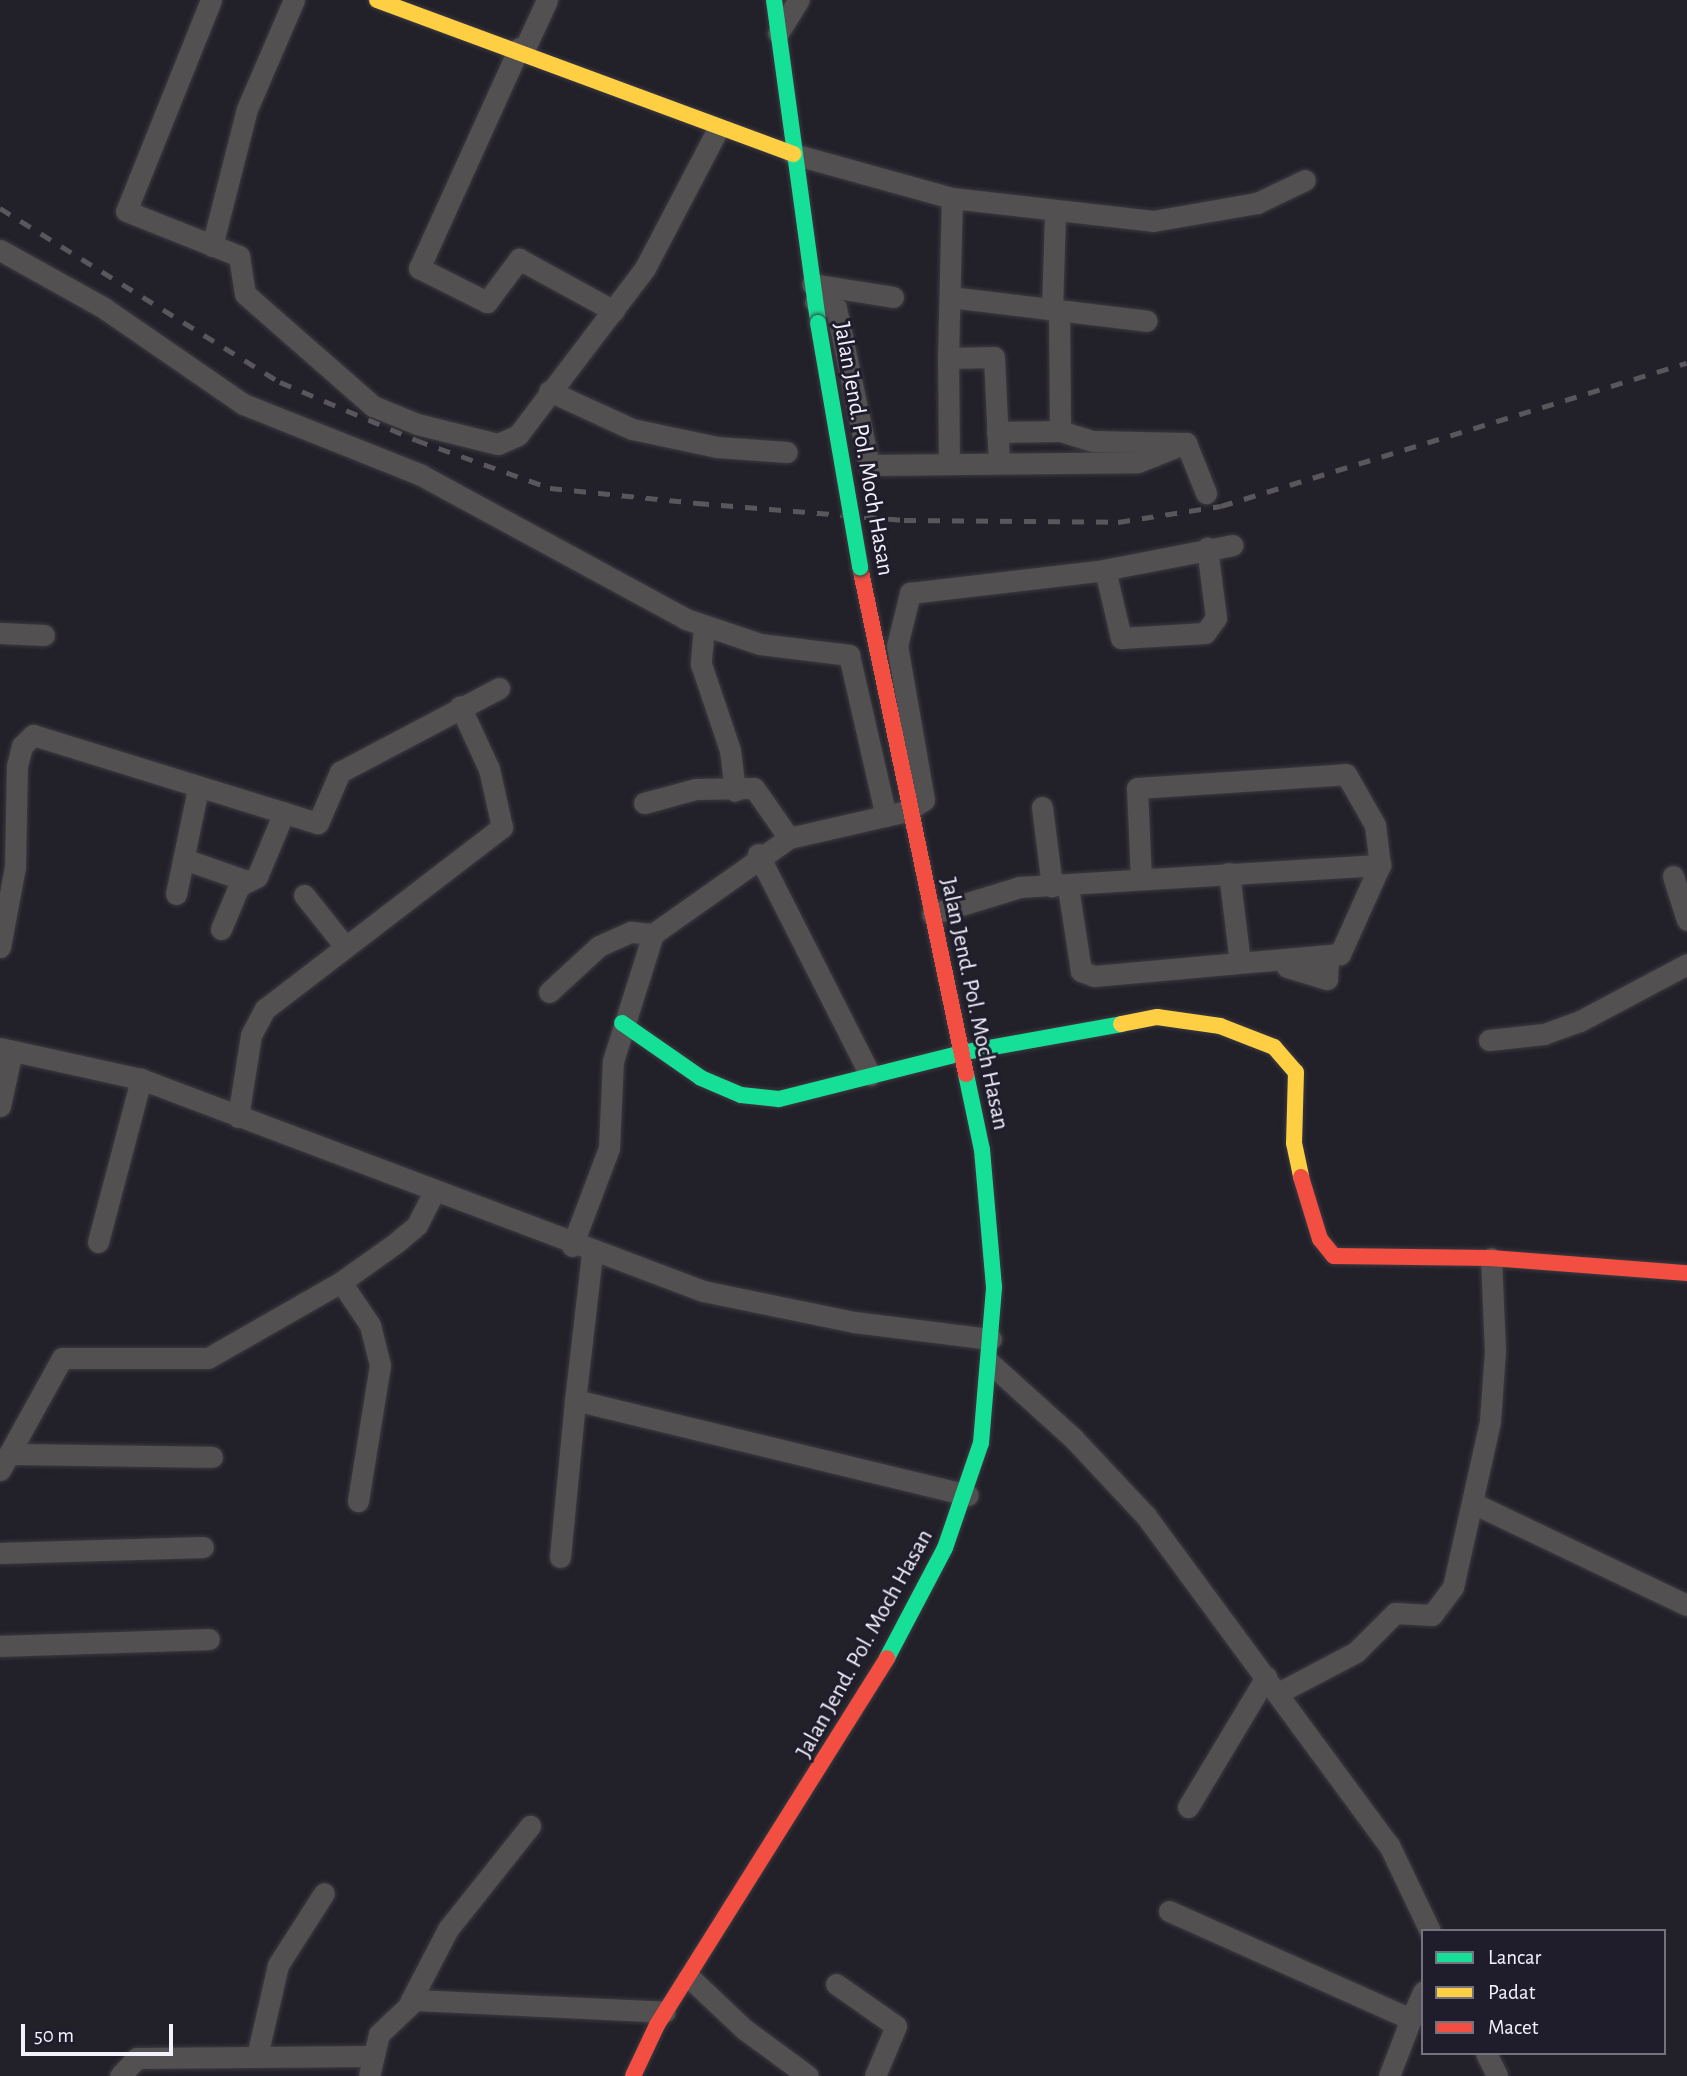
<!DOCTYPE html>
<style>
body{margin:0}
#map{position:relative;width:1687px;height:2076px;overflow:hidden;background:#222028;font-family:"Alegreya Sans",sans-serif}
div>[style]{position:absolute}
.roads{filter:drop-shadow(0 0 2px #3c3a41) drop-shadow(0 0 2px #3c3a41)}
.street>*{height:21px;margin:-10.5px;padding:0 10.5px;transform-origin:10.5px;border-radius:10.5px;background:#535051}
.fast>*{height:16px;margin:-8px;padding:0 8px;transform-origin:8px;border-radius:8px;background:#16e098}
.slow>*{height:16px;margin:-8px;padding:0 8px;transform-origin:8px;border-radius:8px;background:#ffcf43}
.jam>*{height:16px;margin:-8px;padding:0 8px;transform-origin:8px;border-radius:8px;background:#f24e42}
.rail>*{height:5px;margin-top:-2.5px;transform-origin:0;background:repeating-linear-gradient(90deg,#59575c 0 12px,transparent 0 24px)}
.bridges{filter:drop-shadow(0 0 2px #3c3a41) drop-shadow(0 0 2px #3c3a41)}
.fast-bridge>*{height:16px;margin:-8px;padding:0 8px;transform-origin:8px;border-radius:8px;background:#16e098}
span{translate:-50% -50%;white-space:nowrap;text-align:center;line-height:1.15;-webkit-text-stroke:6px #1f1d2c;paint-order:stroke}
.street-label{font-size:24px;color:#f3f1fc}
.legend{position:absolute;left:1421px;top:1929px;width:245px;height:126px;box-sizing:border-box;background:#1f1d2c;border:2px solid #74727f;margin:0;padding:9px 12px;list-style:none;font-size:21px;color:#f3f1fc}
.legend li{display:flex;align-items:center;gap:14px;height:35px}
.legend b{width:35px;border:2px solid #74727f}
.scale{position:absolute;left:21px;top:2024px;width:152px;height:32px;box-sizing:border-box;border:4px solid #f3f1fc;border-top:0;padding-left:9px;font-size:21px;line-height:24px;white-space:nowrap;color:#f3f1fc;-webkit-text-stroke:5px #1f1d2c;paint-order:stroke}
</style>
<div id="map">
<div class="roads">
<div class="street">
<div style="left:211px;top:0;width:227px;rotate:111.9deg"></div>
<div style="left:126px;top:211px;width:122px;rotate:21.7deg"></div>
<div style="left:239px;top:256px;width:38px;rotate:81deg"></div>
<div style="left:245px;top:294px;width:170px;rotate:41.2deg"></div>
<div style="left:373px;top:406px;width:48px;rotate:22.2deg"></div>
<div style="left:417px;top:424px;width:83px;rotate:13.9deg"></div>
<div style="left:498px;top:444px;width:22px;rotate:-24deg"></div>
<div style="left:518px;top:435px;width:210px;rotate:-52.7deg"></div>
<div style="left:645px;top:268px;width:157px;rotate:-62.3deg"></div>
<div style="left:778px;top:33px;width:39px;rotate:-58deg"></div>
<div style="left:519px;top:48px;width:242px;rotate:114.4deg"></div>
<div style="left:419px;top:268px;width:76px;rotate:26.6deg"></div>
<div style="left:487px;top:302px;width:54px;rotate:-53.3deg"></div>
<div style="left:519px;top:259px;width:108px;rotate:28.7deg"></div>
<div style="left:524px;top:50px;width:55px;rotate:-65.3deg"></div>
<div style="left:793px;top:154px;width:165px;rotate:15.5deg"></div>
<div style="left:952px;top:198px;width:202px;rotate:6.5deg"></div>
<div style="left:1153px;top:221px;width:106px;rotate:-9.8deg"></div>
<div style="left:1257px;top:203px;width:53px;rotate:-25.6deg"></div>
<div style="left:212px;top:246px;width:141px;rotate:-75.7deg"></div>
<div style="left:247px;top:109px;width:119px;rotate:-66.7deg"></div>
<div style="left:0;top:250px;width:119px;rotate:29.1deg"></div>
<div style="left:104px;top:308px;width:169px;rotate:34.6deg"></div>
<div style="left:243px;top:404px;width:192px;rotate:21.7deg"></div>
<div style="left:421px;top:475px;width:302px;rotate:28.5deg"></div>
<div style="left:686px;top:619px;width:78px;rotate:18.7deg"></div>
<div style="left:760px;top:644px;width:90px;rotate:7deg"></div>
<div style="left:849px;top:655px;width:165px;rotate:77.1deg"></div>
<div style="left:812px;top:284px;width:82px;rotate:9.1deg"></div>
<div style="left:950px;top:297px;width:198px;rotate:6.9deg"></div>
<div style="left:815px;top:302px;width:22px;rotate:16deg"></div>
<div style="left:836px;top:308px;width:160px;rotate:78.1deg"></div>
<div style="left:869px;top:465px;width:269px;rotate:-0.6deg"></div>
<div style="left:1138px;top:462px;width:52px;rotate:-21.6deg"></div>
<div style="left:1052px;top:310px;width:96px;rotate:-88.2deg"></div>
<div style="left:1059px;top:310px;width:121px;rotate:89.5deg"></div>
<div style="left:1060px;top:431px;width:34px;rotate:17deg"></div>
<div style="left:1093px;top:441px;width:93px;rotate:1.2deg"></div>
<div style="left:1186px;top:443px;width:54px;rotate:68.2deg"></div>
<div style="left:948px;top:358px;width:160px;rotate:-88.6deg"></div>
<div style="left:549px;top:391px;width:91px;rotate:24.6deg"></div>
<div style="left:632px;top:429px;width:87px;rotate:12deg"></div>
<div style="left:717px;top:447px;width:70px;rotate:4.1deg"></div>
<div style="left:997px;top:432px;width:63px;rotate:-0.9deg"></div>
<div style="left:949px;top:464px;width:106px;rotate:-90.5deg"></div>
<div style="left:948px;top:358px;width:46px;rotate:-1.2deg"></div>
<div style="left:994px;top:357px;width:106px;rotate:87.3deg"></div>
<div style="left:1105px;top:570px;width:70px;rotate:76.8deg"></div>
<div style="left:1121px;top:638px;width:84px;rotate:-3.4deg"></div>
<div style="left:1205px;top:633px;width:19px;rotate:-54deg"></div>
<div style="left:1216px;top:618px;width:71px;rotate:-97.3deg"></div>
<div style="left:704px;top:626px;width:38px;rotate:95deg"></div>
<div style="left:701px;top:664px;width:91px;rotate:71.4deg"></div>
<div style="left:730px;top:750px;width:41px;rotate:83deg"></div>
<div style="left:0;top:633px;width:44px;rotate:2.6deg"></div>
<div style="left:644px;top:803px;width:54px;rotate:-15.1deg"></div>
<div style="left:696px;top:789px;width:58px;rotate:-1deg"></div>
<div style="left:754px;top:788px;width:61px;rotate:55deg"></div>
<div style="left:1042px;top:807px;width:80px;rotate:82.8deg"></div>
<div style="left:758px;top:854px;width:248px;rotate:63.1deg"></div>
<div style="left:184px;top:859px;width:64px;rotate:19.3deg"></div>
<div style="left:1229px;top:873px;width:90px;rotate:83deg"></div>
<div style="left:1673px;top:876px;width:46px;rotate:72.3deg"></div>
<div style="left:1141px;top:879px;width:91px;rotate:-92.5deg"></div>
<div style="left:1137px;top:788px;width:209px;rotate:-3.8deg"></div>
<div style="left:1346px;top:774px;width:59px;rotate:60.4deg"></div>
<div style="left:1375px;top:825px;width:40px;rotate:82.9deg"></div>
<div style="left:176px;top:894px;width:107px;rotate:-78.2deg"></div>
<div style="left:304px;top:895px;width:63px;rotate:51.5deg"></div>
<div style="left:932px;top:914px;width:92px;rotate:-17.1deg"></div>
<div style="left:1020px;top:887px;width:361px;rotate:-3.5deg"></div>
<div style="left:1380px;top:865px;width:98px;rotate:114.2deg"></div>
<div style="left:1340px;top:954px;width:247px;rotate:174.9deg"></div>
<div style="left:1094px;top:976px;width:14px;rotate:-159deg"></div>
<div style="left:1081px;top:971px;width:85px;rotate:-98.8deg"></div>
<div style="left:221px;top:929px;width:47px;rotate:-67.3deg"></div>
<div style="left:239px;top:886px;width:20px;rotate:-27deg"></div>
<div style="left:257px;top:877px;width:70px;rotate:-67.4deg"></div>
<div style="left:0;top:947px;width:81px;rotate:-79.4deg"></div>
<div style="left:15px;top:867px;width:101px;rotate:-88.9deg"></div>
<div style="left:17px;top:766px;width:21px;rotate:-76deg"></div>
<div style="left:22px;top:746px;width:16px;rotate:-45deg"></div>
<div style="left:33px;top:735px;width:298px;rotate:17.2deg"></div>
<div style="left:318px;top:823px;width:56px;rotate:-66.7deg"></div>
<div style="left:340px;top:772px;width:180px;rotate:-27.8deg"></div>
<div style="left:1287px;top:967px;width:42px;rotate:16.7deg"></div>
<div style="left:1327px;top:979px;width:20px;rotate:-87deg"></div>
<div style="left:549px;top:992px;width:68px;rotate:-42.6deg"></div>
<div style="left:599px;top:946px;width:35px;rotate:-24deg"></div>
<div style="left:631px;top:932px;width:22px;rotate:5deg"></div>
<div style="left:1489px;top:1040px;width:55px;rotate:-6.2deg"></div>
<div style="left:1544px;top:1034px;width:38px;rotate:-20deg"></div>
<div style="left:1580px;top:1021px;width:121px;rotate:-28deg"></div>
<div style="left:0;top:1048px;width:144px;rotate:12.4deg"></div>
<div style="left:141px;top:1079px;width:601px;rotate:20.67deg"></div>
<div style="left:703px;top:1291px;width:154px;rotate:11.6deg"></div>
<div style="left:854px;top:1322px;width:138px;rotate:7.1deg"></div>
<div style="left:0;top:1106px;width:56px;rotate:-77.7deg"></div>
<div style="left:238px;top:1117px;width:83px;rotate:-81deg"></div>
<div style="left:251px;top:1035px;width:30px;rotate:-62deg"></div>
<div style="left:265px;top:1009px;width:299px;rotate:-37.5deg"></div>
<div style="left:502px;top:827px;width:59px;rotate:-102.6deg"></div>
<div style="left:489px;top:769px;width:69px;rotate:-114.7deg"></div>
<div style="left:98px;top:1242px;width:169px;rotate:-75.2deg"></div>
<div style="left:572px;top:1246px;width:105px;rotate:-69.3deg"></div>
<div style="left:609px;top:1148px;width:87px;rotate:-87.4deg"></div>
<div style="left:613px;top:1061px;width:133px;rotate:-72.5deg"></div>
<div style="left:653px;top:934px;width:166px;rotate:-35.2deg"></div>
<div style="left:789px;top:838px;width:121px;rotate:-12.9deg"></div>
<div style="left:907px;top:811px;width:20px;rotate:-33deg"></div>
<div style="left:924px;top:800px;width:156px;rotate:-99.9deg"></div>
<div style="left:897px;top:646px;width:55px;rotate:-76.2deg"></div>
<div style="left:910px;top:593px;width:189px;rotate:-6.7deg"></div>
<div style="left:1098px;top:571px;width:137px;rotate:-10.9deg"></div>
<div style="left:592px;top:1254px;width:147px;rotate:96.6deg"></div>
<div style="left:575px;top:1400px;width:404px;rotate:13.6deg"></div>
<div style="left:341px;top:1282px;width:52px;rotate:56deg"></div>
<div style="left:370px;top:1325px;width:41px;rotate:76deg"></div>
<div style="left:380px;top:1365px;width:138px;rotate:99.2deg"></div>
<div style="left:990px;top:1363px;width:112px;rotate:42.1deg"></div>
<div style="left:1073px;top:1438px;width:107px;rotate:46.9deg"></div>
<div style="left:1146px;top:1516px;width:409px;rotate:53.6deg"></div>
<div style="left:1389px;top:1845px;width:95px;rotate:64.5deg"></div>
<div style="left:9px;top:1454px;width:203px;rotate:0.8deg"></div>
<div style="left:0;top:1470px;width:128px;rotate:-61deg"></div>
<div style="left:62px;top:1358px;width:146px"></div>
<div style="left:208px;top:1358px;width:153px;rotate:-29.7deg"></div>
<div style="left:341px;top:1282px;width:69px;rotate:-35.5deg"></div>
<div style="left:397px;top:1242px;width:26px;rotate:-40deg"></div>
<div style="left:417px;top:1225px;width:38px;rotate:-63deg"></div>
<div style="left:1475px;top:1504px;width:235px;rotate:25.5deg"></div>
<div style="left:0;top:1553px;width:203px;rotate:-1.7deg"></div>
<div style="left:560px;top:1557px;width:158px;rotate:-84.5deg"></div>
<div style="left:0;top:1646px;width:209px;rotate:-1.9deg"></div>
<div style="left:1278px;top:1693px;width:88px;rotate:-27.7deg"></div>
<div style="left:1356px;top:1652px;width:55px;rotate:-45deg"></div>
<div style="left:1395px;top:1613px;width:37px;rotate:3deg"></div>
<div style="left:1432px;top:1615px;width:35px;rotate:-53deg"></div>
<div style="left:1453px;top:1587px;width:170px;rotate:-77.4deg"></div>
<div style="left:1490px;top:1421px;width:69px;rotate:-85.9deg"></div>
<div style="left:1495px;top:1352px;width:94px;rotate:-92.4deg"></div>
<div style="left:1188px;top:1807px;width:152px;rotate:-59deg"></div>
<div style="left:1169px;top:1911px;width:265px;rotate:24.1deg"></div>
<div style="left:1411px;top:2019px;width:30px;rotate:-66deg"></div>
<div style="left:689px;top:1977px;width:76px;rotate:43.4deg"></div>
<div style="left:744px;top:2029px;width:79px;rotate:36.3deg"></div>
<div style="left:836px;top:1984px;width:73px;rotate:35deg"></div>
<div style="left:896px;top:2026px;width:54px;rotate:112.8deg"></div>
<div style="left:410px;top:2002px;width:82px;rotate:-62.5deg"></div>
<div style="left:448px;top:1929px;width:132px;rotate:-51.5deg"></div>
<div style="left:1486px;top:2053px;width:25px;rotate:64deg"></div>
<div style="left:257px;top:2056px;width:93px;rotate:-77deg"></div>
<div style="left:278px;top:1965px;width:85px;rotate:-57.4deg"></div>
<div style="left:120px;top:2076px;width:25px;rotate:-47deg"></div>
<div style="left:137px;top:2058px;width:232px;rotate:-0.5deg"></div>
<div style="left:369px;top:2076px;width:43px;rotate:-76.6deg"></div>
<div style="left:379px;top:2034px;width:50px;rotate:-43.4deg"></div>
<div style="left:415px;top:2000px;width:250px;rotate:2.7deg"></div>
<div style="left:1389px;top:2076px;width:61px;rotate:-68.9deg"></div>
</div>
<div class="fast">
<div style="left:774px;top:0;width:326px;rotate:82.2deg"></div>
<div style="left:622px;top:1023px;width:96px;rotate:34.8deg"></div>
<div style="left:701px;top:1078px;width:43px;rotate:23deg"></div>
<div style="left:741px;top:1095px;width:38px;rotate:6deg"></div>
<div style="left:779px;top:1099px;width:193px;rotate:-14.1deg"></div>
<div style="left:966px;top:1052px;width:158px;rotate:-10.2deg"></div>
<div style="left:887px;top:1658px;width:124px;rotate:-62.2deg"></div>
<div style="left:945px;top:1548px;width:111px;rotate:-71.1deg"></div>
<div style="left:981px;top:1443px;width:157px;rotate:-85.2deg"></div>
<div style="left:994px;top:1287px;width:138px;rotate:-95deg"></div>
<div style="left:982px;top:1150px;width:78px;rotate:-101.9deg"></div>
</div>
<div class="slow">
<div style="left:377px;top:0;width:444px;rotate:20.3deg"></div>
<div style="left:1121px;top:1024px;width:37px;rotate:-11deg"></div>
<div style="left:1157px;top:1017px;width:64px;rotate:8.1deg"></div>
<div style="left:1220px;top:1026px;width:58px;rotate:21.3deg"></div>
<div style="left:1274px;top:1047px;width:33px;rotate:49deg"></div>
<div style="left:1296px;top:1072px;width:71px;rotate:91.6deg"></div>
<div style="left:1294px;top:1143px;width:35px;rotate:78deg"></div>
</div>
<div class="jam">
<div style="left:860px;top:567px;width:518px;rotate:78.19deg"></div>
<div style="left:1301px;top:1177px;width:65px;rotate:73deg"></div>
<div style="left:1320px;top:1239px;width:22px;rotate:51deg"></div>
<div style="left:1334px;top:1256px;width:157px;rotate:0.7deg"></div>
<div style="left:1491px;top:1258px;width:197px;rotate:4.4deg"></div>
<div style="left:633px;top:2076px;width:56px;rotate:-64.8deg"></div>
<div style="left:657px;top:2025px;width:433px;rotate:-57.9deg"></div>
</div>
</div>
<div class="rail">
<div style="left:0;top:208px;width:330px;rotate:31.9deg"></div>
<div style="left:280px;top:382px;width:148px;rotate:23.1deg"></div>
<div style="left:416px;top:440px;width:142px;rotate:19.7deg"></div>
<div style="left:550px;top:488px;width:148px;rotate:5.8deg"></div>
<div style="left:697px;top:503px;width:208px;rotate:4.7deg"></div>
<div style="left:904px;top:520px;width:214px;rotate:0.5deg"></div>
<div style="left:1118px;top:522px;width:104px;rotate:-8.8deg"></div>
<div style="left:1221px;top:506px;width:487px;rotate:-17.1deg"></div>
</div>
<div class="bridges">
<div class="fast-bridge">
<div style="left:818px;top:323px;width:248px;rotate:80.2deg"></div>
</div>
</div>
<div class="street-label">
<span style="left:863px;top:449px;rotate:80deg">Jalan Jend. Pol. Moch Hasan</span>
<span style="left:974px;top:1004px;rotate:78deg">Jalan Jend. Pol. Moch Hasan</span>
<span style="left:865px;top:1644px;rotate:-61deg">Jalan Jend. Pol. Moch Hasan</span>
</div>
<ul class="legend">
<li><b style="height:9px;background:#16e098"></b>Lancar</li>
<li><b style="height:9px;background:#ffcf43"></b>Padat</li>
<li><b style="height:9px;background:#f24e42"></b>Macet</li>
</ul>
<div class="scale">50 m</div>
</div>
